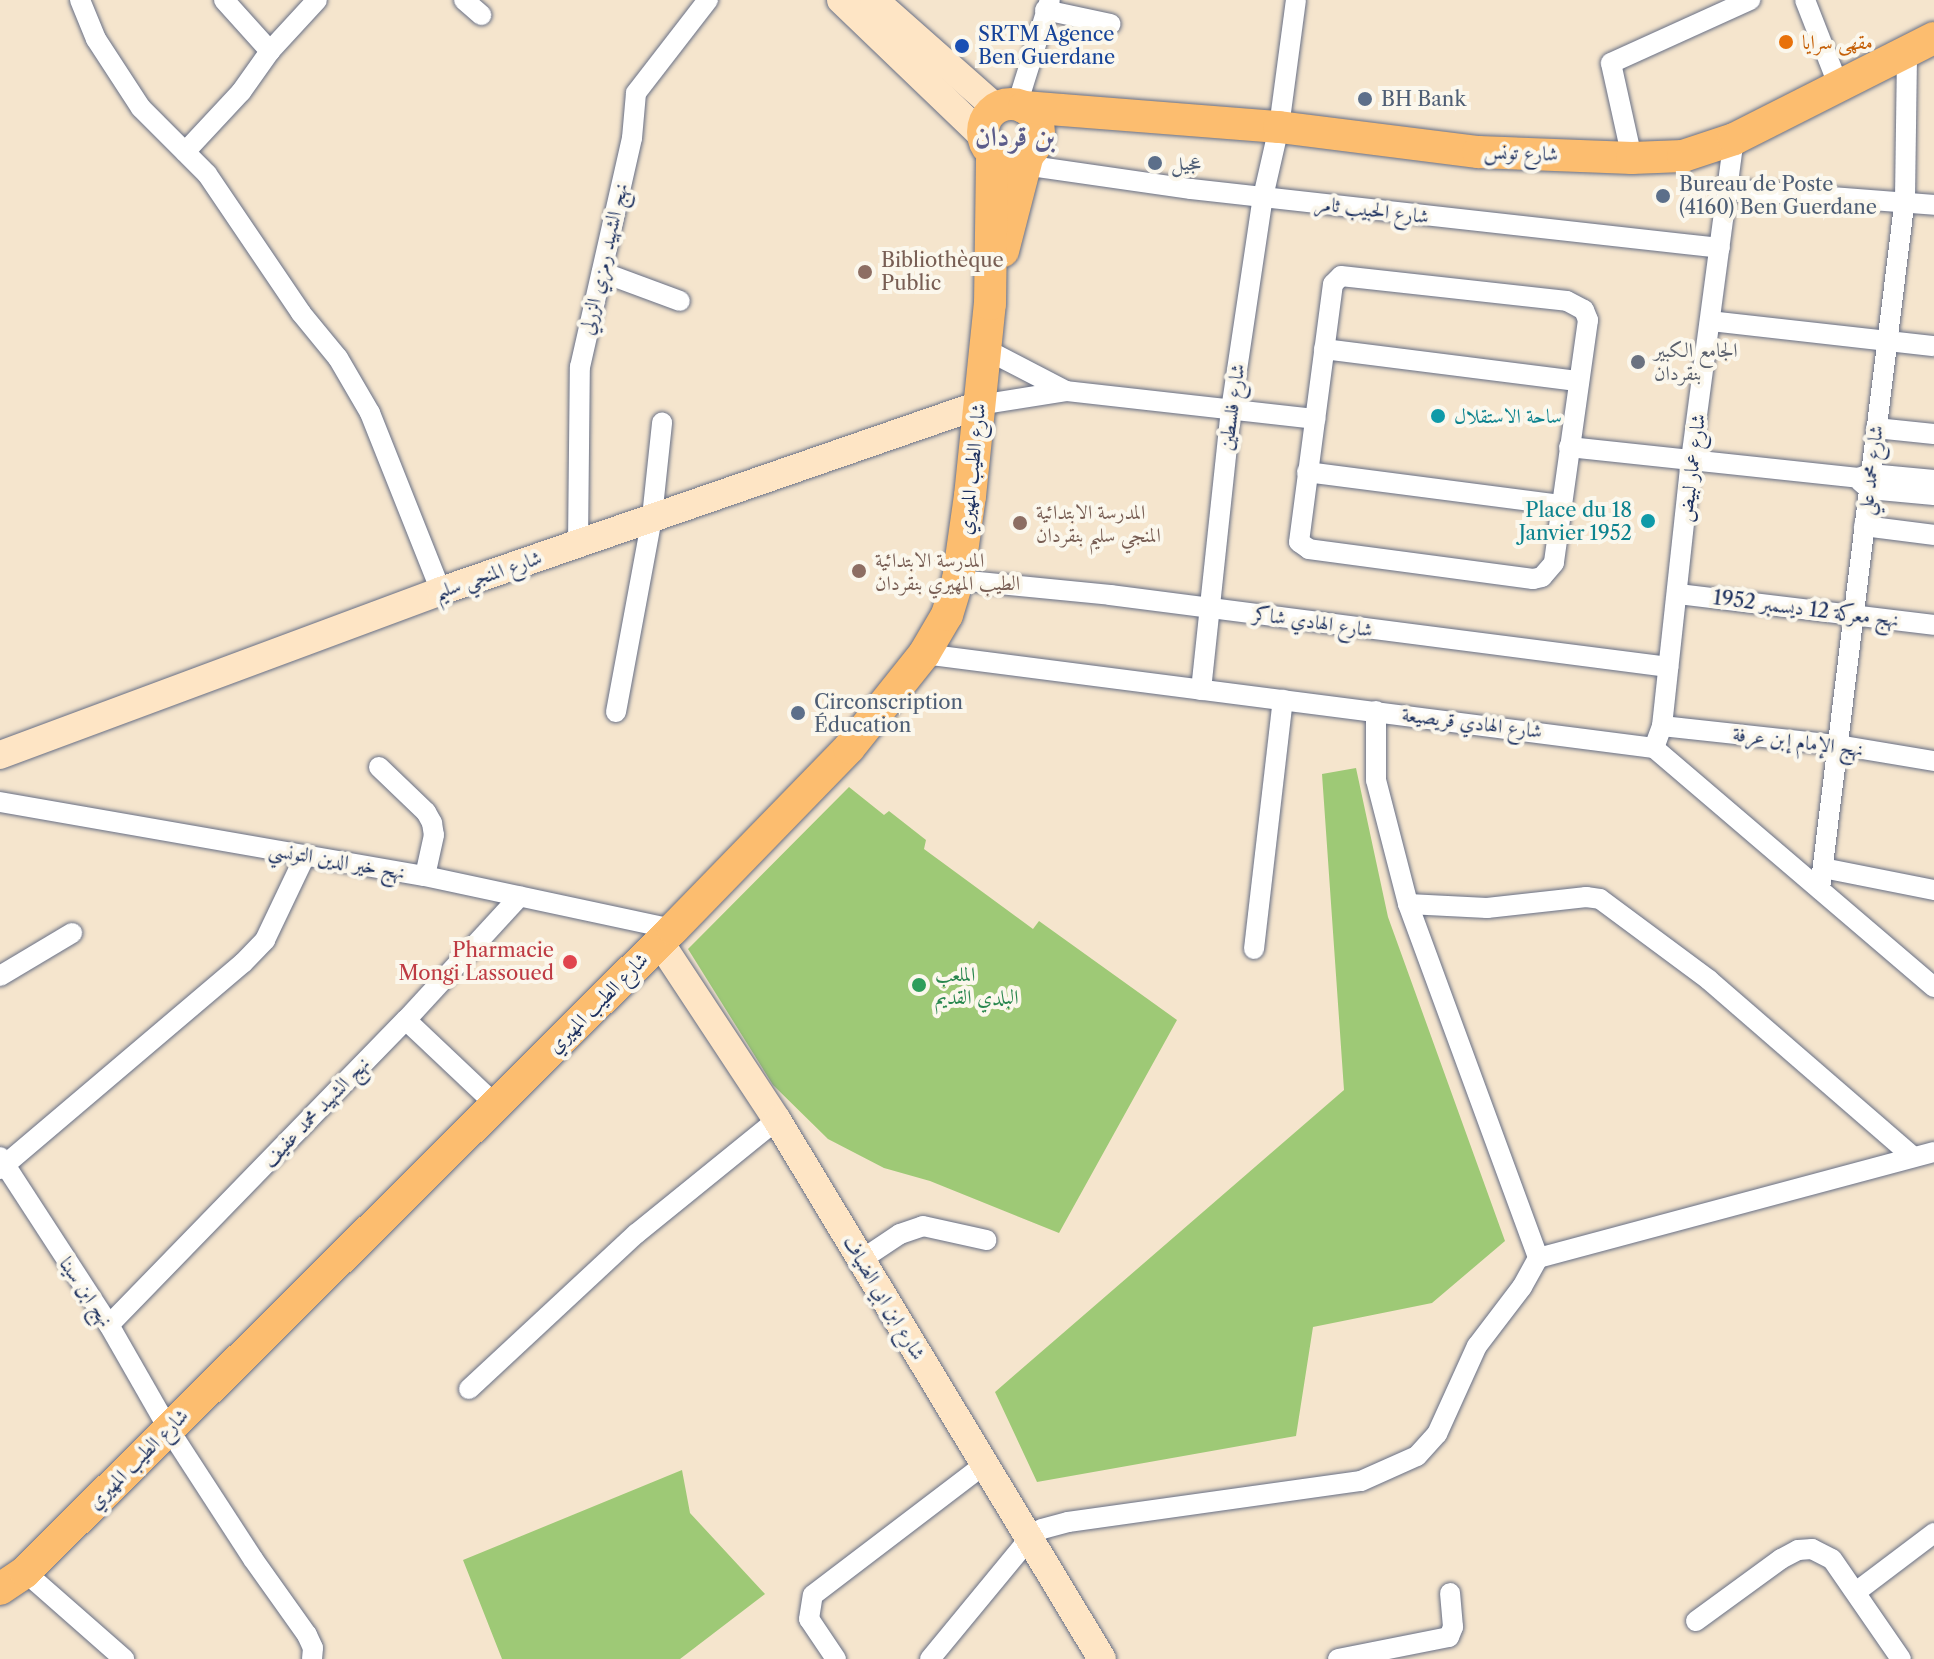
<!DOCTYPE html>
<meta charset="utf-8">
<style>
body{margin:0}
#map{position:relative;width:1934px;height:1659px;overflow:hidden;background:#f5e5cd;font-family:"Libre Caslon Text",Amiri,serif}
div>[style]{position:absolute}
.green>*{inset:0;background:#9ec976}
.roads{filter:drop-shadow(0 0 2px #676f85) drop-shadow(0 0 2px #676f85)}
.street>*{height:20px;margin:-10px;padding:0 10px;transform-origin:10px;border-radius:10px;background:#fff}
.secondary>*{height:28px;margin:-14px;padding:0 14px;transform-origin:14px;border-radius:14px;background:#fee5c5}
.primary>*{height:32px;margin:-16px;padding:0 16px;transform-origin:16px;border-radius:16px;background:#fcbd6f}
.primary>.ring{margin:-16px;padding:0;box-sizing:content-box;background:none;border:32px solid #fcbd6f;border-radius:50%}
.dots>*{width:22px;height:22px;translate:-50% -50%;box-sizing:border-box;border:4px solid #fbf7ec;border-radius:50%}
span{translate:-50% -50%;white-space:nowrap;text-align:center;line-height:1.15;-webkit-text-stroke:8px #fbf7ec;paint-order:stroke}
.transit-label{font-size:20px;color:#164399}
.left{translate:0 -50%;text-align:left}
.food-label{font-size:20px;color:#c56008}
.service-label{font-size:20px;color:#4e5e75}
.street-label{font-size:20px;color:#1b2f5e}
.education-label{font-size:20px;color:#785e54}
.worship-label{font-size:20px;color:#5b616d}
.culture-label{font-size:20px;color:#0d838f}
.right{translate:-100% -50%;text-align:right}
.health-label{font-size:20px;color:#be3a42}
.leisure-label{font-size:20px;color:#27864d}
.district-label{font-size:28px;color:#5c5d8b;font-weight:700}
</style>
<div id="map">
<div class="green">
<div style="clip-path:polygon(1356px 768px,1388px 917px,1505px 1241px,1432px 1303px,1313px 1327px,1296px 1436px,1037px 1482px,995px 1392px,1344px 1090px,1322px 774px)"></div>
<div style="clip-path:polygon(849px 787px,884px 815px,889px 811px,926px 840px,924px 849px,1033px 929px,1039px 921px,1177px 1020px,1059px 1233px,930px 1181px,884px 1168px,828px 1139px,773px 1085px,688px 949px)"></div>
<div style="clip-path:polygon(682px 1470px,690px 1513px,765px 1594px,680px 1659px,502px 1659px,463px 1560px)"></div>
</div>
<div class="roads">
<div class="street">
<div style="left:80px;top:0;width:42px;rotate:67.7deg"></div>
<div style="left:96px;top:39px;width:82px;rotate:56.9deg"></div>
<div style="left:141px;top:108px;width:93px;rotate:45deg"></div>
<div style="left:207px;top:174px;width:168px;rotate:55.9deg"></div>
<div style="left:301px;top:313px;width:58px;rotate:50.6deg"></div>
<div style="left:338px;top:358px;width:64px;rotate:59.8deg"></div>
<div style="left:370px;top:413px;width:192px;rotate:68.3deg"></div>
<div style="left:224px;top:0;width:69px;rotate:48deg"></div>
<div style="left:464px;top:0;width:23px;rotate:41deg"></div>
<div style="left:1805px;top:0;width:90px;rotate:68.6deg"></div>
<div style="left:1045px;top:10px;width:67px;rotate:12deg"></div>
<div style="left:1017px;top:105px;width:110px;rotate:-72.6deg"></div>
<div style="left:185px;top:152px;width:82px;rotate:-47deg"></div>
<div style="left:241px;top:92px;width:50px;rotate:-54.7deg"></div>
<div style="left:270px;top:51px;width:69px;rotate:-47.3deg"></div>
<div style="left:1632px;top:158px;width:97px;rotate:-102.5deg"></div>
<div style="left:1611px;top:63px;width:153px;rotate:-24.4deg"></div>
<div style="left:1024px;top:165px;width:169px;rotate:8.2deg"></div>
<div style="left:1191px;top:189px;width:532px;rotate:6.36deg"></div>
<div style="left:1728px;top:189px;width:207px;rotate:4.4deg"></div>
<div style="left:602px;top:272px;width:83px;rotate:20.4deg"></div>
<div style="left:1341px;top:276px;width:227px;rotate:6.3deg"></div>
<div style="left:1567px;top:301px;width:19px;rotate:28deg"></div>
<div style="left:1584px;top:310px;width:11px;rotate:68deg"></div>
<div style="left:1588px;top:320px;width:245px;rotate:98deg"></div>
<div style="left:1554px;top:563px;width:18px;rotate:131deg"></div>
<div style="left:1542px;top:577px;width:9px;rotate:167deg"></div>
<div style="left:1533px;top:579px;width:226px;rotate:-172.4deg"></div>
<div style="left:1309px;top:549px;width:12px;rotate:-145deg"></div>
<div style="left:1299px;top:542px;width:260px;rotate:-82.5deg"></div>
<div style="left:1333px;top:284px;width:11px;rotate:-45deg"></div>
<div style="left:1710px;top:321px;width:225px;rotate:6.4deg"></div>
<div style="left:985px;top:349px;width:91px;rotate:27.4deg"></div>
<div style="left:1324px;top:349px;width:257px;rotate:7.2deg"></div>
<div style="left:979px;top:405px;width:88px;rotate:-9.1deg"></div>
<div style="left:1066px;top:391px;width:251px;rotate:6.4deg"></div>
<div style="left:1876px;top:428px;width:58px;rotate:5.9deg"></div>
<div style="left:1569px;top:447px;width:291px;rotate:6.1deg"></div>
<div style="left:1858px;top:478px;width:13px;rotate:-18deg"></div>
<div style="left:1870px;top:474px;width:64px;rotate:5.4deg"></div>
<div style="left:1307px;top:472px;width:257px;rotate:7.4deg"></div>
<div style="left:1860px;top:481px;width:12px;rotate:42deg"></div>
<div style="left:1869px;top:489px;width:65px;rotate:5.3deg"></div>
<div style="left:1864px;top:526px;width:71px;rotate:7.3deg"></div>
<div style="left:578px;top:544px;width:177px;rotate:-89.4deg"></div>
<div style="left:580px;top:367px;width:235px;rotate:-77.2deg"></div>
<div style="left:632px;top:138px;width:45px;rotate:-84.9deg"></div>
<div style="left:636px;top:93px;width:118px;rotate:-52.3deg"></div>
<div style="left:958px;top:580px;width:153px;rotate:5.6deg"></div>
<div style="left:1110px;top:595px;width:563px;rotate:7.35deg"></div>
<div style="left:1678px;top:594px;width:258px;rotate:6.9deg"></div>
<div style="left:924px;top:654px;width:736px;rotate:7.34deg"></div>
<div style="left:1654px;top:748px;width:368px;rotate:40.5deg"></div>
<div style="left:1201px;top:690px;width:282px;rotate:-83.9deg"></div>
<div style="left:1231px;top:410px;width:215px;rotate:-81.5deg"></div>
<div style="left:1263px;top:197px;width:72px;rotate:-77.1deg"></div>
<div style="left:1279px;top:127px;width:128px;rotate:-82.4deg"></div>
<div style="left:1376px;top:711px;width:69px;rotate:90deg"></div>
<div style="left:1376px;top:780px;width:128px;rotate:75.5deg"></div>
<div style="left:1408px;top:904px;width:377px;rotate:69.8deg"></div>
<div style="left:616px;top:712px;width:198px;rotate:-79.5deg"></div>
<div style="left:652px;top:517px;width:95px;rotate:-83.9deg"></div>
<div style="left:1662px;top:726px;width:177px;rotate:6.2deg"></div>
<div style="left:1838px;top:745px;width:97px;rotate:9.5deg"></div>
<div style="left:1654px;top:748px;width:23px;rotate:-70deg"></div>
<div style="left:1662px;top:726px;width:268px;rotate:-83.8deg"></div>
<div style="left:1691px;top:460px;width:324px;rotate:-82.4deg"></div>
<div style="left:379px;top:767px;width:65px;rotate:43.8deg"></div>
<div style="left:426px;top:812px;width:13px;rotate:61deg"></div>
<div style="left:432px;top:823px;width:12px;rotate:81deg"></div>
<div style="left:434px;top:835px;width:42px;rotate:102.4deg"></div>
<div style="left:0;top:802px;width:431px;rotate:9.9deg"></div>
<div style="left:425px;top:876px;width:254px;rotate:12.1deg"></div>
<div style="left:1823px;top:868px;width:113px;rotate:11.2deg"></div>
<div style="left:1820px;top:889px;width:696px;rotate:-82.99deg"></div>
<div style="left:1905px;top:198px;width:149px;rotate:-89.2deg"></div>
<div style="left:1408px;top:904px;width:79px;rotate:2.9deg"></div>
<div style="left:1487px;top:908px;width:100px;rotate:-6.3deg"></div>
<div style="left:1586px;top:897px;width:14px;rotate:8deg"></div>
<div style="left:1600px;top:899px;width:136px;rotate:36.6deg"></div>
<div style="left:1709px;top:980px;width:270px;rotate:40.9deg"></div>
<div style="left:1254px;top:949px;width:251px;rotate:-83.4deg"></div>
<div style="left:0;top:976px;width:84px;rotate:-30.8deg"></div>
<div style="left:406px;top:1020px;width:125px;rotate:43.4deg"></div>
<div style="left:0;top:1157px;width:200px;rotate:57deg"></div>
<div style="left:109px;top:1325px;width:119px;rotate:60.2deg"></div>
<div style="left:168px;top:1428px;width:156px;rotate:57deg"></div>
<div style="left:253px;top:1559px;width:93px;rotate:54.6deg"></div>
<div style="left:307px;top:1635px;width:14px;rotate:65deg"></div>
<div style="left:313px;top:1648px;width:11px;rotate:95deg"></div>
<div style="left:0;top:1169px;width:319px;rotate:-40.3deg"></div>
<div style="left:243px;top:963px;width:32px;rotate:-46deg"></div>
<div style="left:265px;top:940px;width:93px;rotate:-64.5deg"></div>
<div style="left:861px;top:1260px;width:47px;rotate:-33.7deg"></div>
<div style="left:900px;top:1234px;width:24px;rotate:-19deg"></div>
<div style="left:923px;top:1226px;width:65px;rotate:12.5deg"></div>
<div style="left:109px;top:1325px;width:426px;rotate:-45.8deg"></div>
<div style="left:406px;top:1020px;width:168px;rotate:-47.4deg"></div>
<div style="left:469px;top:1389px;width:228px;rotate:-42.9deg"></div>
<div style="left:636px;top:1234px;width:181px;rotate:-39deg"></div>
<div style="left:25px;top:1572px;width:132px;rotate:41.3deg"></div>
<div style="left:1856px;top:1592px;width:98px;rotate:-37.1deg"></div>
<div style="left:1696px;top:1621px;width:105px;rotate:-36.1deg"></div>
<div style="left:1781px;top:1559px;width:19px;rotate:-28deg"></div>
<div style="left:1798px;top:1550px;width:14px;rotate:-4deg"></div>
<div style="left:1812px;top:1549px;width:22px;rotate:27deg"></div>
<div style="left:1832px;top:1559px;width:121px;rotate:55.4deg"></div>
<div style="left:836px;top:1659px;width:48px;rotate:-124deg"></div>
<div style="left:809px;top:1619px;width:24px;rotate:-81deg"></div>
<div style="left:813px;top:1595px;width:216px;rotate:-37.3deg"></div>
<div style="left:930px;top:1659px;width:156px;rotate:-50.5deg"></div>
<div style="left:1029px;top:1539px;width:16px;rotate:-38deg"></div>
<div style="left:1042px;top:1529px;width:27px;rotate:-15deg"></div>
<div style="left:1068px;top:1522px;width:296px;rotate:-8deg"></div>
<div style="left:1361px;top:1481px;width:61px;rotate:-24.1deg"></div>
<div style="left:1417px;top:1456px;width:30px;rotate:-48deg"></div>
<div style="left:1437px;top:1434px;width:97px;rotate:-65.6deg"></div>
<div style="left:1477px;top:1346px;width:74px;rotate:-52.7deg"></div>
<div style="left:1522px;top:1287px;width:33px;rotate:-61deg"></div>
<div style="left:1538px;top:1258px;width:410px;rotate:-15deg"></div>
<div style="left:1338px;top:1659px;width:113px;rotate:-11.2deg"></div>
<div style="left:1449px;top:1637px;width:11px;rotate:-68deg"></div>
<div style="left:1453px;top:1627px;width:34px;rotate:-95deg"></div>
</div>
<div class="secondary">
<div style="left:841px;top:0;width:197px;rotate:43.8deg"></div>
<div style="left:874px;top:0;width:163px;rotate:41.5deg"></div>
<div style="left:0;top:755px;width:471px;rotate:-20.4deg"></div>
<div style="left:441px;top:591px;width:569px;rotate:-19.07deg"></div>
<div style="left:659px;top:941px;width:214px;rotate:56.6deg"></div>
<div style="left:777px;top:1120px;width:629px;rotate:58.91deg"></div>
</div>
<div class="primary">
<div class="ring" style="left:983px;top:104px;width:24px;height:24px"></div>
<div style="left:1024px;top:107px;width:256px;rotate:4.5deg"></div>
<div style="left:1279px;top:127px;width:201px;rotate:7.2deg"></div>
<div style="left:1478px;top:152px;width:154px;rotate:2.2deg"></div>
<div style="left:1632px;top:158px;width:51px;rotate:-2.2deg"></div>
<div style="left:1683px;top:156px;width:54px;rotate:-18.4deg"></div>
<div style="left:1734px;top:139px;width:224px;rotate:-26.8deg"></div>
<div style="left:1003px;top:251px;width:100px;rotate:-75.5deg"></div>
<div style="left:0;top:1589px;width:30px;rotate:-34deg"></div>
<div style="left:25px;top:1572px;width:913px;rotate:-44.78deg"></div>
<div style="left:673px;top:929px;width:252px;rotate:-45.8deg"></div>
<div style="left:849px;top:748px;width:120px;rotate:-51.4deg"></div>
<div style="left:924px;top:654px;width:45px;rotate:-59.5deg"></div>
<div style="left:947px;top:615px;width:37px;rotate:-73deg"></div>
<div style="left:958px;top:580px;width:85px;rotate:-81.9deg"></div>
<div style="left:970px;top:496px;width:193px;rotate:-84.1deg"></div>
<div style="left:990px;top:304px;width:151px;rotate:-89.2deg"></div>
</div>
</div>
<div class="dots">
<div style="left:1786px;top:42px;background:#e8710a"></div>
<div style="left:962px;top:46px;background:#1a4fb4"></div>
<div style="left:1365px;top:99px;background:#5c6f8a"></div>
<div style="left:1155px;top:163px;background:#5c6f8a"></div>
<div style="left:1663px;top:196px;background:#5c6f8a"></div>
<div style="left:865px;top:272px;background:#8d6e63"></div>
<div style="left:1638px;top:362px;background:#6b7280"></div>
<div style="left:1438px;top:416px;background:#0f9aa8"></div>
<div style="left:1648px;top:521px;background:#0f9aa8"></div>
<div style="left:1020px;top:523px;background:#8d6e63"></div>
<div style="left:859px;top:571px;background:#8d6e63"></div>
<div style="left:798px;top:713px;background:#5c6f8a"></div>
<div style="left:570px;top:962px;background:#e0444e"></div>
<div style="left:919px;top:985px;background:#2e9e5b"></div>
</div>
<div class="transit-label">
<span class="left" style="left:978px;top:46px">SRTM Agence<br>Ben Guerdane</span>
</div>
<div class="food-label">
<span class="left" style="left:1802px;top:42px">مقهى سرايا</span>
</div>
<div class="service-label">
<span class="left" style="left:1381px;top:99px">BH Bank</span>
<span class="left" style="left:1171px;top:163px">عجيل</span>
<span class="left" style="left:1679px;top:196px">Bureau de Poste<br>(4160) Ben Guerdane</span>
<span class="left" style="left:814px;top:714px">Circonscription<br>Éducation</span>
</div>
<div class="street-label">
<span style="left:1521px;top:153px;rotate:2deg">شارع تونس</span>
<span style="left:1372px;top:210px;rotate:7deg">شارع الحبيب ثامر</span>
<span style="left:604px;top:259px;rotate:-77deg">نهج الشهيد رمزي الزرلي</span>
<span style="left:1232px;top:407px;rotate:-82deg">شارع فلسطين</span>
<span style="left:1692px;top:468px;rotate:-83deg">شارع عمار لبيض</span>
<span style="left:972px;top:469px;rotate:-84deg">شارع الطيب المهيري</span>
<span style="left:1871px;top:470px;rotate:-83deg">شارع محمد علي</span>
<span style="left:488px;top:575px;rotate:-19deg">شارع المنجي سليم</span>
<span style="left:1806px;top:609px;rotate:7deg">نهج معركة 12 ديسمبر 1952</span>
<span style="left:1313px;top:622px;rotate:8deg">شارع الهادي شاكر</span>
<span style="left:1472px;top:723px;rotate:7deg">شارع الهادي قريصيعة</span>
<span style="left:1798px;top:742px;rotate:7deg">نهج الإمام إبن عرفة</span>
<span style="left:337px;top:861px;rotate:10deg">نهج خير الدين التونسي</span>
<span style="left:598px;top:1003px;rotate:-45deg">شارع الطيب المهيري</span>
<span style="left:316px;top:1112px;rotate:-46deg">نهج الشهيد محمد عفيف</span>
<span style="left:86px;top:1292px;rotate:56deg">نهج ابن سينا</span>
<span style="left:884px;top:1298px;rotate:59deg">شارع ابن ابي الضياف</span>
<span style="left:138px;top:1459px;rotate:-45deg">شارع الطيب المهيري</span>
</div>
<div class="education-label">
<span class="left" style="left:881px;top:272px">Bibliothèque<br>Public</span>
<span class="left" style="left:1036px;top:524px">المدرسة الابتدائية<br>المنجي سليم بنقردان</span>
<span class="left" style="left:875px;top:572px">المدرسة الابتدائية<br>الطيب المهيري بنقردان</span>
</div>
<div class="worship-label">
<span class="left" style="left:1654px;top:362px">الجامع الكبير<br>بنقردان</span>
</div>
<div class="culture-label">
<span class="left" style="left:1454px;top:416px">ساحة الاستقلال</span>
<span class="right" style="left:1632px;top:522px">Place du 18<br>Janvier 1952</span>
</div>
<div class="health-label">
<span class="right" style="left:554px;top:962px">Pharmacie<br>Mongi Lassoued</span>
</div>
<div class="leisure-label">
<span class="left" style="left:935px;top:986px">الملعب<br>البلدي القديم</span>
</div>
<div class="district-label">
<span style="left:1015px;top:136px">بن قردان</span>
</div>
</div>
